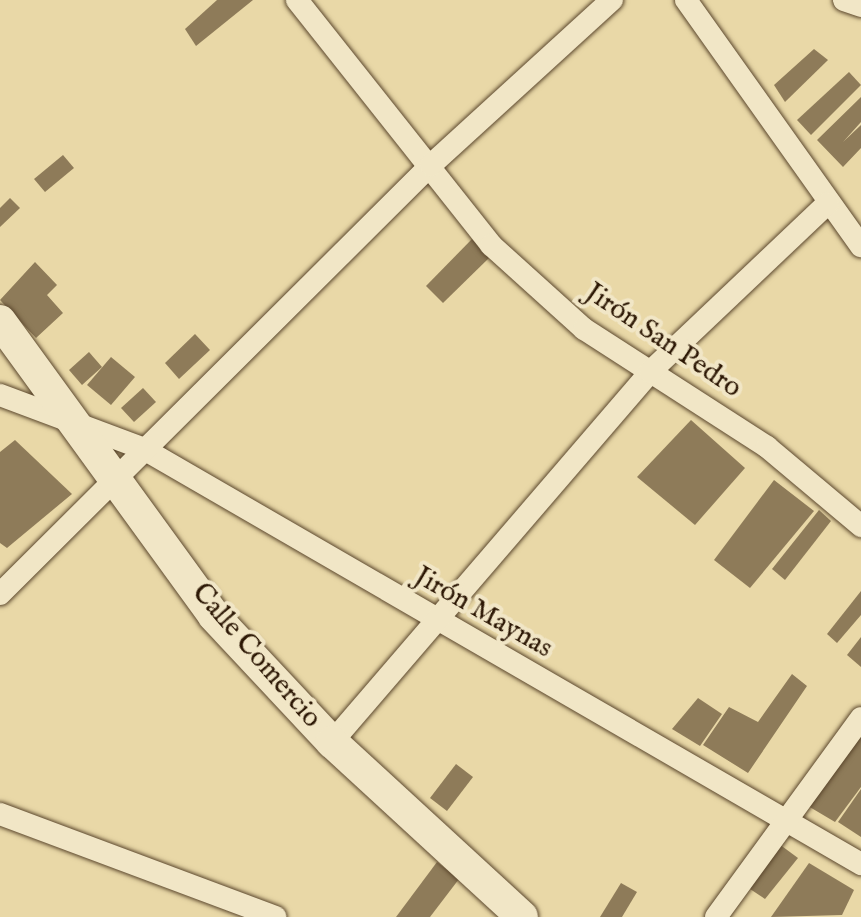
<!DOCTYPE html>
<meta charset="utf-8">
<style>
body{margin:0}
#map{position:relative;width:861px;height:917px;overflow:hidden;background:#e9d8a7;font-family:"IM FELL English",serif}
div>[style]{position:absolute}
.building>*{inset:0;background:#8e7b59}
.roads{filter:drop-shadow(0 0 2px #5b472d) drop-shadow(0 0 2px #5b472d)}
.street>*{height:22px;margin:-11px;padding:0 11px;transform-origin:11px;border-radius:11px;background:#f1e6c6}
.secondary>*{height:32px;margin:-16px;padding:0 16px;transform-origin:16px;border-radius:16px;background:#f1e6c6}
span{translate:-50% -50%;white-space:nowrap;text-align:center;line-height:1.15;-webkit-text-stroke:8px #f1e6c6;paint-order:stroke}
.street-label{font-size:28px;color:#2c1704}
</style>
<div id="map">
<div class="building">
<div style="clip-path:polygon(217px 0,253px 0,196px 46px,185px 29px)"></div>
<div style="clip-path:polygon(814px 49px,828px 60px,785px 102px,774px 85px)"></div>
<div style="clip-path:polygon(849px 72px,861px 85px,811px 135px,797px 120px)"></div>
<div style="clip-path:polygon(861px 97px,861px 122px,843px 142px,861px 125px,861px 148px,843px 167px,817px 140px)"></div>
<div style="clip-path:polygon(63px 155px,74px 168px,45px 192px,34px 179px)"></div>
<div style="clip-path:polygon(10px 198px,20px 208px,0 227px,0 208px)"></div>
<div style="clip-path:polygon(472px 239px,490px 257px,443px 303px,426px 286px)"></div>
<div style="clip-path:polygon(35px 262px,57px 285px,47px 295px,63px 313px,36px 338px,0 300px)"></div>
<div style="clip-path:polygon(195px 334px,210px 350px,179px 379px,165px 363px)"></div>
<div style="clip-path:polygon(89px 352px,102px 367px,82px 385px,69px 370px)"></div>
<div style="clip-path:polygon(111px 357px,135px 377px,111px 405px,87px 385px)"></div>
<div style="clip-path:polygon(143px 388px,156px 402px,134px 422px,121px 408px)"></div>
<div style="clip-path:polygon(691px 420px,745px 468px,695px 525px,637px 477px)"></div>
<div style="clip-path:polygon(15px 440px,72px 494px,7px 548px,0 543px,0 452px)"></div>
<div style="clip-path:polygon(774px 480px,814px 511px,750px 588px,714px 560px)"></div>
<div style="clip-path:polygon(819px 510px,831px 521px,785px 580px,772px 569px)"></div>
<div style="clip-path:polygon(861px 591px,861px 615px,837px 643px,827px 634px)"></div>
<div style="clip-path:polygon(861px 637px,861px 667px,847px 655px)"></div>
<div style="clip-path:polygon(792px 674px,807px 686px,748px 773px,703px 745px,729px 707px,758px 722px)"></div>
<div style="clip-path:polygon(698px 698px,722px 714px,700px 746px,672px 729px)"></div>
<div style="clip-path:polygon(861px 734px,861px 787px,835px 822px,808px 806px)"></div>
<div style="clip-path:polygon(456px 764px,473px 777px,447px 811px,430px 798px)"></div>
<div style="clip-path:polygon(861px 789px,861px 837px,838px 822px)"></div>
<div style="clip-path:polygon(779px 844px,798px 858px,765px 899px,747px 887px)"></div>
<div style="clip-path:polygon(437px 862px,459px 879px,430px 917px,396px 917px)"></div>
<div style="clip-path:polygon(809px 863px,854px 890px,842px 915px,771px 917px)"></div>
<div style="clip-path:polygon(621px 883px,637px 892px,622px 917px,600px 917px)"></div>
</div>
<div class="roads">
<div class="street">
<div style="left:297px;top:0;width:313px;rotate:51.6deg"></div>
<div style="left:491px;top:245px;width:125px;rotate:42.1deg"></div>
<div style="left:584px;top:329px;width:218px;rotate:32.8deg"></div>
<div style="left:767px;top:447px;width:123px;rotate:40deg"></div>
<div style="left:686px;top:0;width:302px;rotate:54.6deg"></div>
<div style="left:844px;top:0;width:18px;rotate:19deg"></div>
<div style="left:0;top:395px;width:152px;rotate:20.5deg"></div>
<div style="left:142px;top:448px;width:831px;rotate:30.05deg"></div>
<div style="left:0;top:594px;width:608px;rotate:-44.87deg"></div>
<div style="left:431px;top:165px;width:245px;rotate:-42.4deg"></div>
<div style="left:332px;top:742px;width:488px;rotate:-49.3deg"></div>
<div style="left:650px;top:372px;width:245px;rotate:-43.5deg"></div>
<div style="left:0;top:814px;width:294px;rotate:20.5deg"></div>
<div style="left:716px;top:917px;width:246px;rotate:-53.9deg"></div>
</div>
<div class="secondary">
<div style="left:0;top:321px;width:364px;rotate:54deg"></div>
<div style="left:214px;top:616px;width:173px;rotate:46.9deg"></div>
<div style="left:332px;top:742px;width:258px;rotate:42.6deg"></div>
</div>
</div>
<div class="street-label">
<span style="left:663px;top:341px;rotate:34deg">Jirón San Pedro</span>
<span style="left:483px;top:613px;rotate:30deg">Jirón Maynas</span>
<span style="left:256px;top:656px;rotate:49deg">Calle Comercio</span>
</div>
</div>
